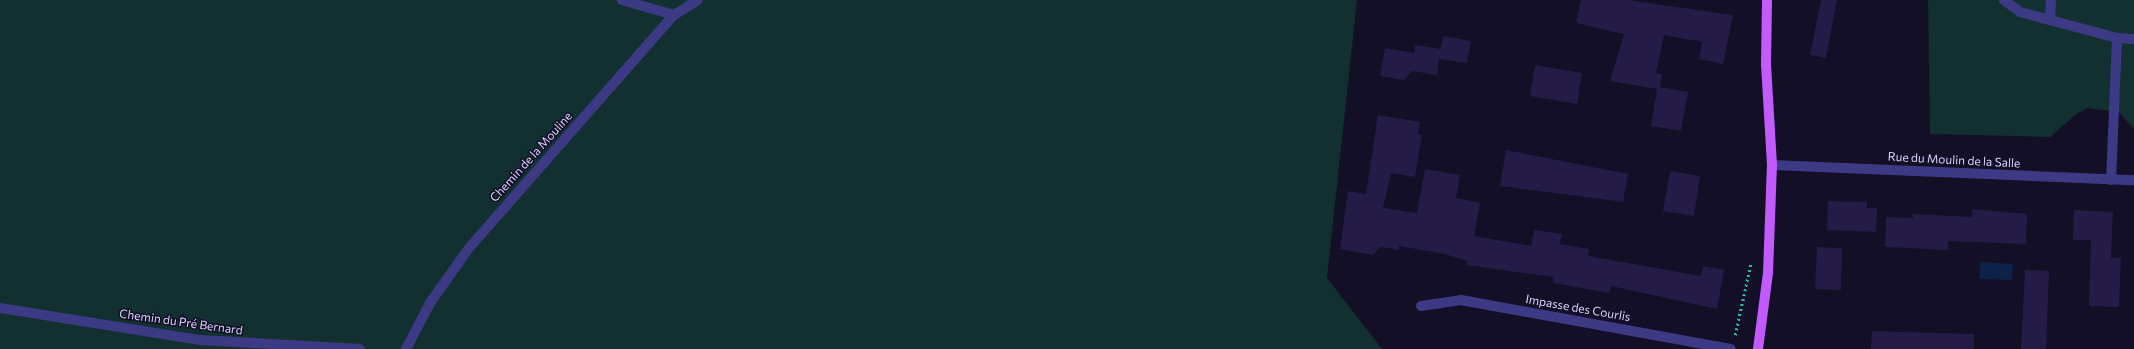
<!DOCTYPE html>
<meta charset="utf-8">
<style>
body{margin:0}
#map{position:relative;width:2134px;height:349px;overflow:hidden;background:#130f26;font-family:Commissioner,sans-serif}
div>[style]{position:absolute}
.green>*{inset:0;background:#12302f}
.water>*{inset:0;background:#0c2248}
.building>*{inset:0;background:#241b47}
.path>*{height:2.5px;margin-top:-1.25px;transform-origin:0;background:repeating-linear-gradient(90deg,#2fb8b0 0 2px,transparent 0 5px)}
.minor>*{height:10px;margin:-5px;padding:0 5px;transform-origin:5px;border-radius:5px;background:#3d3a85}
.major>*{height:10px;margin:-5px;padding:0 5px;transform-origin:5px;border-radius:5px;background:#c25bff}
span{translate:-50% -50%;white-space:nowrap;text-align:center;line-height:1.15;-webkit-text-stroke:3px #130f26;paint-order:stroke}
.street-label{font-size:12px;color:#d9d4ff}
</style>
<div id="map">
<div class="green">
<div style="clip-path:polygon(0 0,1357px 0,1327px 278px,1382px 349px,0 349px)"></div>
<div style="clip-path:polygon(1928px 0,2134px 0,2134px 129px,2119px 112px,2087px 108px,2075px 115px,2050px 137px,1930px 134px)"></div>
</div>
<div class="water">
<div style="clip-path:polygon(1980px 262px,2013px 264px,2012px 280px,1979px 279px)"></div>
</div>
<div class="building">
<div style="clip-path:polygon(1581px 0,1627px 0,1733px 15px,1723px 64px,1699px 59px,1702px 42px,1664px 35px,1656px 73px,1662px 74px,1660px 87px,1688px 92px,1681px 131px,1651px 126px,1657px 89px,1610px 81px,1624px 34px,1576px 23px)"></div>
<div style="clip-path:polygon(1821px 0,1837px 0,1826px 58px,1810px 55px)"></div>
<div style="clip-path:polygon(1443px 36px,1471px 41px,1467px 63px,1439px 59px,1437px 75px,1412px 71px,1404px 80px,1380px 76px,1385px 48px,1414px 53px,1415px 45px,1441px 49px,1440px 54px)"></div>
<div style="clip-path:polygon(1535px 65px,1582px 73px,1577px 104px,1530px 96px)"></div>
<div style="clip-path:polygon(1378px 115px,1420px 122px,1418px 134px,1422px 135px,1415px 177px,1391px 173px,1383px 208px,1417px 213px,1425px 169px,1460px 175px,1456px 198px,1480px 203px,1474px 236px,1531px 246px,1534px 230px,1562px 234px,1560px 244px,1589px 249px,1588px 256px,1701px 276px,1703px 266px,1724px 270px,1717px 309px,1611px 286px,1610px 293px,1553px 283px,1554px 277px,1466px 265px,1467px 261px,1445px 254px,1399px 246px,1399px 250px,1380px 247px,1373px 255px,1340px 249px,1348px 191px,1366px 194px)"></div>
<div style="clip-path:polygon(1506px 150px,1628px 174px,1623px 202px,1500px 186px)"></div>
<div style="clip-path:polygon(1670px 171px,1700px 176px,1694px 216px,1663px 211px)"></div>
<div style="clip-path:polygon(1828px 201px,1867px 202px,1867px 208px,1877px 208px,1876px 232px,1827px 230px)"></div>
<div style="clip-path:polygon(1972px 209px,2027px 214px,2026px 244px,1948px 241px,1948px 250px,1885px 247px,1886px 217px,1913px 218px,1913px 214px,1972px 217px)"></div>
<div style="clip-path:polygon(2074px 210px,2113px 212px,2111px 258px,2121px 258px,2119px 307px,2089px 306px,2091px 240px,2073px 240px)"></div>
<div style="clip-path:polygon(1817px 247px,1842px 248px,1841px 290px,1815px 289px)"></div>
<div style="clip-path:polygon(2025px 270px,2049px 271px,2046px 349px,2021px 349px)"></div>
<div style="clip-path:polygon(1872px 331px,1974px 334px,1974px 349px,1871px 349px)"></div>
</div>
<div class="path">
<div style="left:1735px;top:335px;width:75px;rotate:-77.6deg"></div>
</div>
<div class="minor">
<div style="left:622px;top:0;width:54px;rotate:16.1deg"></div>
<div style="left:2004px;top:0;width:20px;rotate:37deg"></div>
<div style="left:2020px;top:12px;width:100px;rotate:15deg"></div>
<div style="left:2117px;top:38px;width:142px;rotate:92.4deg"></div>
<div style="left:2050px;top:19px;width:19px;rotate:-87deg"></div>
<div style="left:2117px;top:38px;width:17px;rotate:3deg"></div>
<div style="left:1772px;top:165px;width:362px;rotate:2.4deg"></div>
<div style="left:1421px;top:306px;width:40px;rotate:-8.5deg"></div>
<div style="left:1461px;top:300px;width:274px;rotate:10.3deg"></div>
<div style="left:0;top:308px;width:203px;rotate:9.1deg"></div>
<div style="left:200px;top:340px;width:160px;rotate:3.2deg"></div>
<div style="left:406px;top:349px;width:52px;rotate:-62.4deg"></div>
<div style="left:430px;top:303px;width:67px;rotate:-54.7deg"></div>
<div style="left:469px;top:248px;width:310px;rotate:-48.7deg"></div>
<div style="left:674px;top:15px;width:28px;rotate:-32deg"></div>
</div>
<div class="major">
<div style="left:1758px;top:349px;width:77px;rotate:-82.5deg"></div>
<div style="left:1768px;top:273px;width:108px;rotate:-87.9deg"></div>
<div style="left:1772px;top:165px;width:100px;rotate:-93.4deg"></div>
<div style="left:1766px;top:65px;width:65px;rotate:-89.1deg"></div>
</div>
<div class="street-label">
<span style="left:531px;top:157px;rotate:-48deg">Chemin de la Mouline</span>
<span style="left:1954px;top:160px;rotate:3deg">Rue du Moulin de la Salle</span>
<span style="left:1578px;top:308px;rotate:10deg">Impasse des Courlis</span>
<span style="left:181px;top:322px;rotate:8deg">Chemin du Pré Bernard</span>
</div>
</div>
